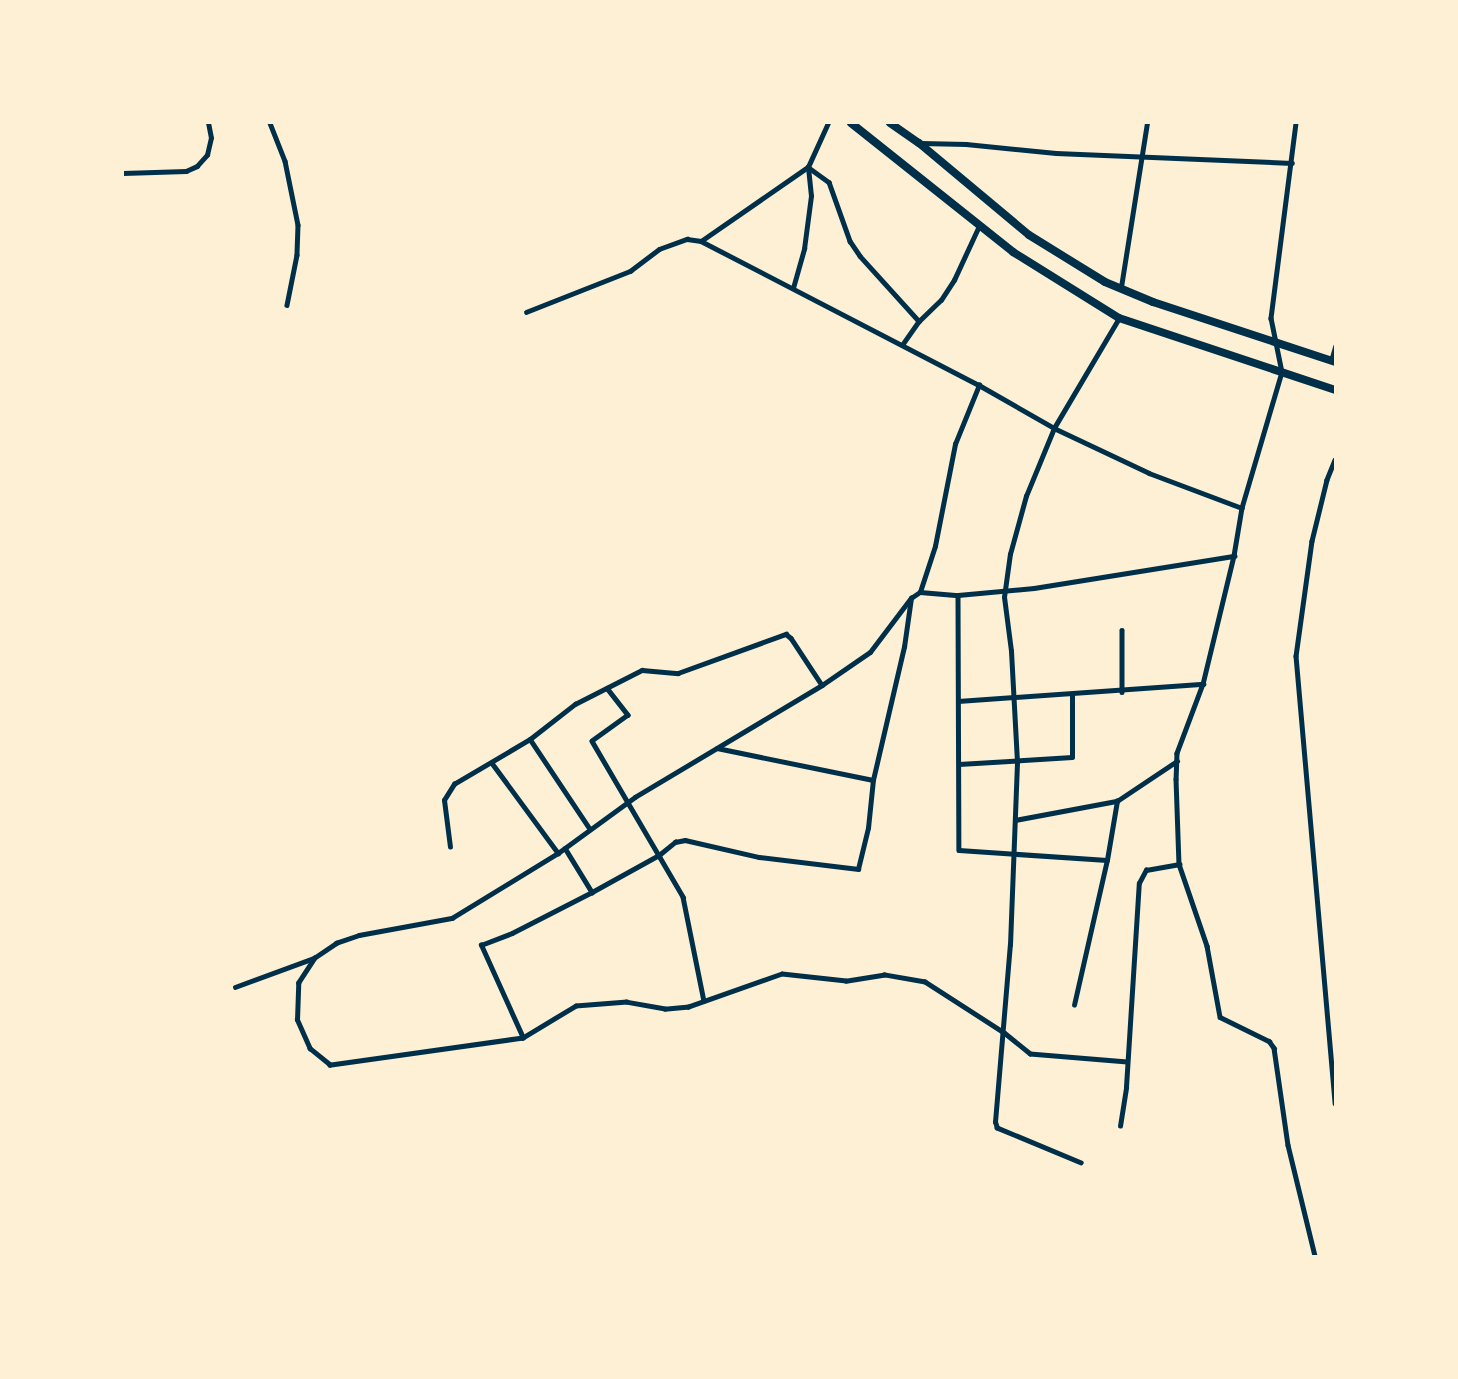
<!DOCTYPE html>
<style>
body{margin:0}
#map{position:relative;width:1458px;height:1379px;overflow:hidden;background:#fdf0d5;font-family:Manrope,sans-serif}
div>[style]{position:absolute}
.minor>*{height:4.5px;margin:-2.25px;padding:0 2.25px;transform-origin:2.25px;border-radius:2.25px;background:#003049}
.trunk>*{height:8px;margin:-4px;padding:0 4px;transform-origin:4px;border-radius:4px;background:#003049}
span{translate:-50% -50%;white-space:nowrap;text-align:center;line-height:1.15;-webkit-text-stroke:6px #fdf0d5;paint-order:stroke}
.frame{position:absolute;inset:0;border:124px solid #fdf0d5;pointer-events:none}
</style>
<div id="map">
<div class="minor">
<div style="left:270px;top:123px;width:41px;rotate:68.5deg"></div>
<div style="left:285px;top:161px;width:65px;rotate:78.5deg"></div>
<div style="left:298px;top:225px;width:30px;rotate:92deg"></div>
<div style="left:297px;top:255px;width:51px;rotate:101.3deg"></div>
<div style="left:1296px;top:123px;width:197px;rotate:97.3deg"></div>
<div style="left:1271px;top:318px;width:55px;rotate:78.5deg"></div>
<div style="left:1282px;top:372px;width:142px;rotate:106.4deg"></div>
<div style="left:1242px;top:508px;width:49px;rotate:99.5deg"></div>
<div style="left:1234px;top:556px;width:132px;rotate:103.6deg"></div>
<div style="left:1203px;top:684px;width:74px;rotate:110.6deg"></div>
<div style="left:1177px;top:753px;width:26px;rotate:92deg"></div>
<div style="left:1176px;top:779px;width:85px;rotate:88deg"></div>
<div style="left:1179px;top:864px;width:87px;rotate:71.1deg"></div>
<div style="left:1207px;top:946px;width:72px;rotate:79.6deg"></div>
<div style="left:1220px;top:1017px;width:55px;rotate:26.1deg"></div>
<div style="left:1269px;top:1041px;width:9px;rotate:54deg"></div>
<div style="left:1274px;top:1048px;width:98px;rotate:81.8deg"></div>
<div style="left:1288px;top:1145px;width:114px;rotate:76.3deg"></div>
<div style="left:921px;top:143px;width:45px;rotate:1.3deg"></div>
<div style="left:966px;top:144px;width:90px;rotate:5.7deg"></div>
<div style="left:1056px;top:153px;width:236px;rotate:2.4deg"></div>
<div style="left:808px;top:167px;width:26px;rotate:36deg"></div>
<div style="left:829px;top:182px;width:63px;rotate:70.4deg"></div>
<div style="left:850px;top:241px;width:18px;rotate:56deg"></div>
<div style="left:860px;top:256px;width:88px;rotate:47.8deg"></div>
<div style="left:123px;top:173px;width:63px;rotate:-1.8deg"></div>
<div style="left:186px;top:171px;width:12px;rotate:-24deg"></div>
<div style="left:197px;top:166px;width:15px;rotate:-48deg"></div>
<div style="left:207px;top:155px;width:17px;rotate:-77deg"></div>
<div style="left:211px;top:138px;width:15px;rotate:-101deg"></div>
<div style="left:701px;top:241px;width:130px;rotate:-34.7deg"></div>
<div style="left:808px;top:167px;width:48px;rotate:-65.6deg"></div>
<div style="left:1121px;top:287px;width:166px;rotate:-81deg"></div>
<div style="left:793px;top:288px;width:41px;rotate:-74.2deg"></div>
<div style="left:804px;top:249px;width:53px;rotate:-82.5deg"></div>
<div style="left:811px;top:196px;width:29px;rotate:-96deg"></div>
<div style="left:526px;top:312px;width:112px;rotate:-21.5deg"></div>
<div style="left:630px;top:271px;width:36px;rotate:-37deg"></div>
<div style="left:659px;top:249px;width:30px;rotate:-20deg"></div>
<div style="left:687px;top:239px;width:14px;rotate:8deg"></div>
<div style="left:701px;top:241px;width:313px;rotate:27.4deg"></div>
<div style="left:979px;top:385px;width:86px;rotate:29.8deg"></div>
<div style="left:1054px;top:428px;width:105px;rotate:25.3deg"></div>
<div style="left:1149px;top:473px;width:99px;rotate:20.6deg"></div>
<div style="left:902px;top:345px;width:29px;rotate:-55deg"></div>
<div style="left:919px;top:321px;width:30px;rotate:-44deg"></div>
<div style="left:941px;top:300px;width:24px;rotate:-57deg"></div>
<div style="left:954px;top:280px;width:60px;rotate:-65.2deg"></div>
<div style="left:1331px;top:361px;width:15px;rotate:-74deg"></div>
<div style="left:1335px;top:460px;width:22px;rotate:112deg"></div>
<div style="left:1327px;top:480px;width:63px;rotate:103.8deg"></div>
<div style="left:1312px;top:541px;width:116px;rotate:97.9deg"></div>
<div style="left:1296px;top:656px;width:449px;rotate:85deg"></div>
<div style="left:920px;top:592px;width:48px;rotate:-71.9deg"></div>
<div style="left:935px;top:546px;width:104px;rotate:-78.9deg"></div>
<div style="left:955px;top:444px;width:64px;rotate:-67.9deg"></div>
<div style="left:958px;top:595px;width:255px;rotate:89.8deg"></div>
<div style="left:959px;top:850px;width:148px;rotate:3.9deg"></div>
<div style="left:1122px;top:630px;width:62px;rotate:90deg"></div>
<div style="left:607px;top:688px;width:34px;rotate:52deg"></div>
<div style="left:628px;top:715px;width:44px;rotate:144.2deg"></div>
<div style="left:592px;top:741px;width:181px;rotate:59.7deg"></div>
<div style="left:683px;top:897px;width:106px;rotate:78.6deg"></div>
<div style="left:958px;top:701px;width:246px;rotate:-4deg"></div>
<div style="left:530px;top:739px;width:108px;rotate:56.3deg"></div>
<div style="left:717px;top:748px;width:159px;rotate:11.6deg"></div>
<div style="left:492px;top:763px;width:112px;rotate:53.7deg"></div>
<div style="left:959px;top:764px;width:113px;rotate:-3.5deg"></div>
<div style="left:1072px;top:757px;width:62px;rotate:-90deg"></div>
<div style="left:1015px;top:820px;width:104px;rotate:-10.6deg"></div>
<div style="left:1117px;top:801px;width:72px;rotate:-33.7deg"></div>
<div style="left:450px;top:847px;width:47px;rotate:-97.3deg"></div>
<div style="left:444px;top:800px;width:19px;rotate:-58deg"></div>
<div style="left:454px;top:784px;width:88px;rotate:-30.6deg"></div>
<div style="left:530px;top:739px;width:57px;rotate:-37.9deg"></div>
<div style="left:575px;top:704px;width:75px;rotate:-26.9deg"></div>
<div style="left:642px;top:670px;width:36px;rotate:5deg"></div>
<div style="left:678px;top:673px;width:115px;rotate:-19.9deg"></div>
<div style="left:786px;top:634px;width:6px;rotate:39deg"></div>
<div style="left:791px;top:638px;width:56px;rotate:56.6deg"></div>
<div style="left:565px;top:848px;width:52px;rotate:58.5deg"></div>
<div style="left:235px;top:987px;width:84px;rotate:-20.2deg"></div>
<div style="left:1074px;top:1005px;width:149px;rotate:-77.2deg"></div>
<div style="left:1107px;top:860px;width:60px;rotate:-80.4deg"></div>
<div style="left:523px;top:1038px;width:102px;rotate:-114.3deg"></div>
<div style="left:481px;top:945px;width:33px;rotate:-21deg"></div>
<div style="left:512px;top:933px;width:90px;rotate:-27.1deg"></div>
<div style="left:592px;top:892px;width:77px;rotate:-28.9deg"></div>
<div style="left:659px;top:855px;width:21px;rotate:-39deg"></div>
<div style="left:675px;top:842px;width:10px;rotate:-11deg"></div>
<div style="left:685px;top:840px;width:76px;rotate:12.9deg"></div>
<div style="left:759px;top:857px;width:100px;rotate:6.9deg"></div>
<div style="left:858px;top:869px;width:42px;rotate:-76.3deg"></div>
<div style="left:868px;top:828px;width:48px;rotate:-84.1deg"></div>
<div style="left:873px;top:780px;width:137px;rotate:-76.9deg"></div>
<div style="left:904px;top:647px;width:49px;rotate:-81.9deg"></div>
<div style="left:1127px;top:1062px;width:97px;rotate:-175.3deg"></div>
<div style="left:1030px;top:1054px;width:33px;rotate:-141deg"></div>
<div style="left:1004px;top:1033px;width:94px;rotate:-147.2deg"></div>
<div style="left:925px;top:982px;width:41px;rotate:-170.1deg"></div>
<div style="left:885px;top:975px;width:39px;rotate:171deg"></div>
<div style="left:846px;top:981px;width:64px;rotate:-173.8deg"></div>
<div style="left:782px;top:974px;width:99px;rotate:160.5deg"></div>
<div style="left:689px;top:1007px;width:24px;rotate:175deg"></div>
<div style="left:665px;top:1009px;width:39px;rotate:-170deg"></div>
<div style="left:627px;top:1002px;width:51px;rotate:175.5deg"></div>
<div style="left:576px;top:1006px;width:62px;rotate:148.9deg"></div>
<div style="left:523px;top:1038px;width:195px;rotate:172deg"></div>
<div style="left:330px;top:1065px;width:26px;rotate:-141deg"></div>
<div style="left:310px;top:1049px;width:32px;rotate:-114deg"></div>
<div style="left:297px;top:1020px;width:37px;rotate:-88deg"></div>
<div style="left:298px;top:983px;width:30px;rotate:-57deg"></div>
<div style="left:314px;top:958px;width:27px;rotate:-34deg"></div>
<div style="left:336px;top:943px;width:24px;rotate:-19deg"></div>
<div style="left:359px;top:935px;width:95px;rotate:-10.4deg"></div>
<div style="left:452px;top:918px;width:124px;rotate:-31.5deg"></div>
<div style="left:558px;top:853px;width:95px;rotate:-36deg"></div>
<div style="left:635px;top:797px;width:218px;rotate:-30.9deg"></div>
<div style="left:822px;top:685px;width:58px;rotate:-34.5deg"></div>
<div style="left:870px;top:652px;width:68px;rotate:-52.8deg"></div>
<div style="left:911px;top:598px;width:11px;rotate:-34deg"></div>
<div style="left:920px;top:592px;width:38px;rotate:5deg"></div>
<div style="left:958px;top:595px;width:76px;rotate:-5.3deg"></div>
<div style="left:1034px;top:588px;width:203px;rotate:-9.1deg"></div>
<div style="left:1120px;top:1126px;width:39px;rotate:-81deg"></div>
<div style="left:1126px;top:1087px;width:204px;rotate:-86.4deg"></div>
<div style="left:1139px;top:883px;width:15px;rotate:-62deg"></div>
<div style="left:1146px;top:870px;width:34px;rotate:-10deg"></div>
<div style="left:1081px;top:1163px;width:91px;rotate:-157.4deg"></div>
<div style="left:997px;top:1128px;width:6px;rotate:-108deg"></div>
<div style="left:995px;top:1122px;width:178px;rotate:-85.2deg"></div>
<div style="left:1010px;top:945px;width:183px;rotate:-87.8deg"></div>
<div style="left:1017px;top:762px;width:111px;rotate:-93.1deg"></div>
<div style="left:1011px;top:651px;width:54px;rotate:-97.4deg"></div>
<div style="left:1004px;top:597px;width:43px;rotate:-82.1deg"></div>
<div style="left:1010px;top:554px;width:60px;rotate:-74.6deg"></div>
<div style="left:1026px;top:496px;width:74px;rotate:-67.6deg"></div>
<div style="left:1054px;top:428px;width:128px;rotate:-59.4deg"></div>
</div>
<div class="trunk">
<div style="left:851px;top:123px;width:207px;rotate:38.5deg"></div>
<div style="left:1013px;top:252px;width:125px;rotate:31.9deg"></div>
<div style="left:1119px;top:318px;width:228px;rotate:18.4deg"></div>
<div style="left:890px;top:123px;width:35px;rotate:35deg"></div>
<div style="left:919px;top:143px;width:143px;rotate:39.9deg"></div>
<div style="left:1029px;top:235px;width:89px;rotate:31.7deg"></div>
<div style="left:1105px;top:282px;width:52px;rotate:22.6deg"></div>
<div style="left:1153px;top:302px;width:192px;rotate:18.2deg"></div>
</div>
<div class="frame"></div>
</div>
